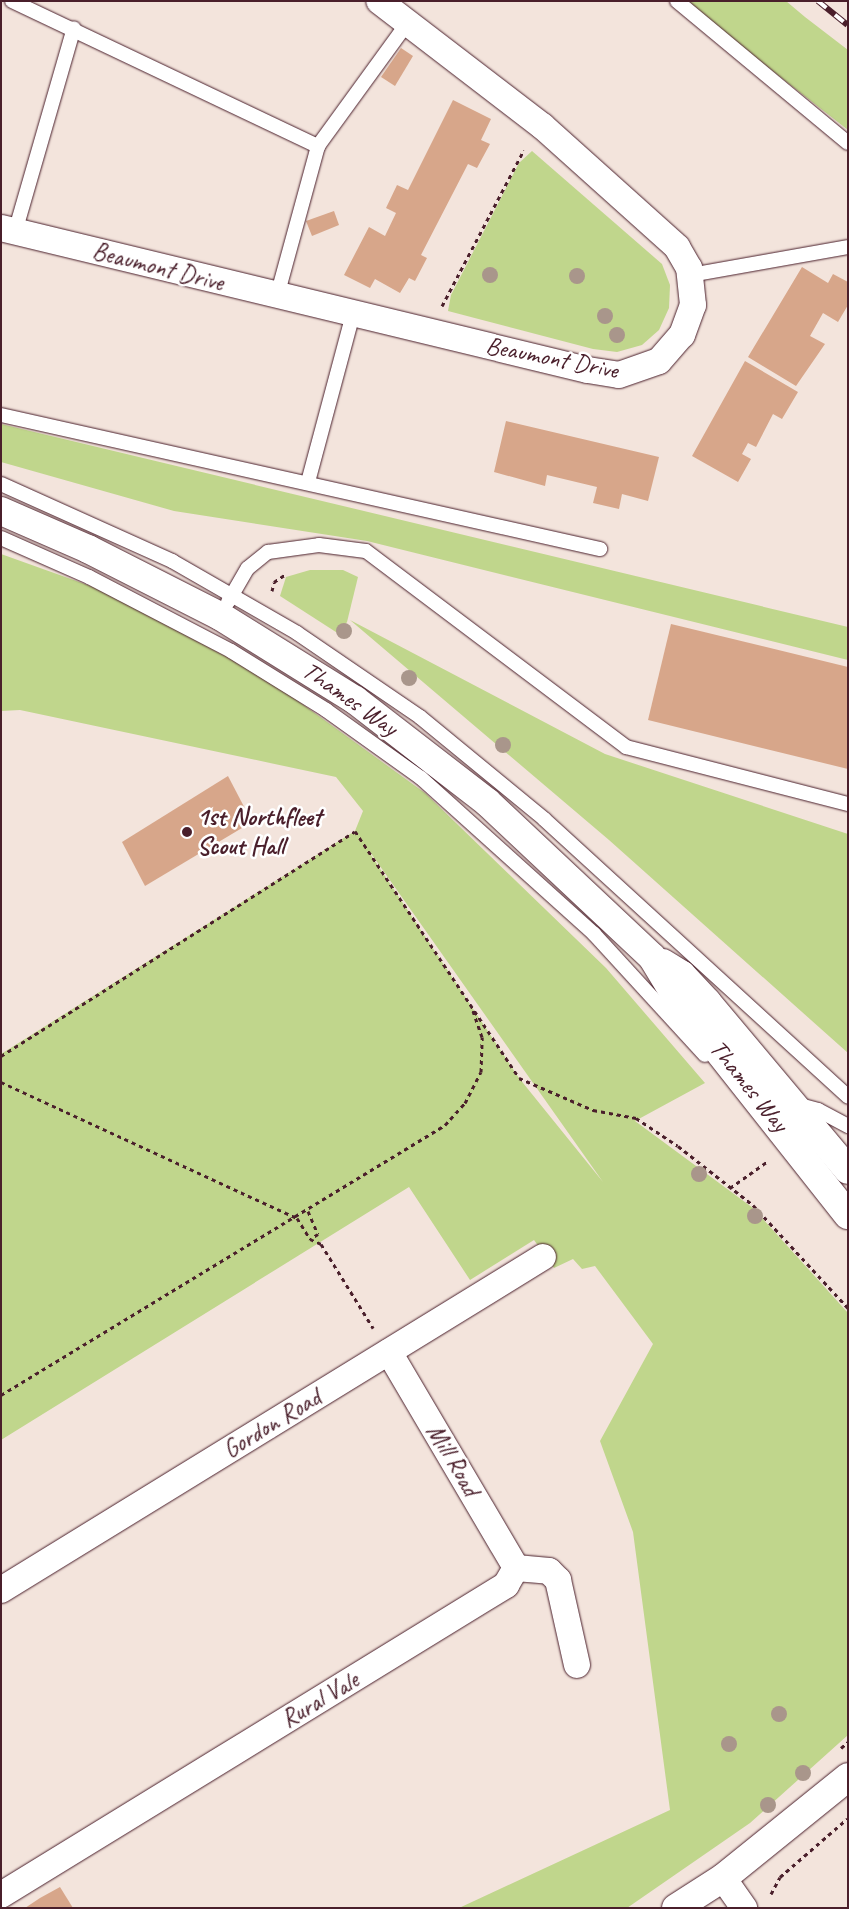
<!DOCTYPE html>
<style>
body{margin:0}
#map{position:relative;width:849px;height:1909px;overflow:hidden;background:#f3e4dc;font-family:Caveat,sans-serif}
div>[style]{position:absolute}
.green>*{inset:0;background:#c0d68c}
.building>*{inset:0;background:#d7a68a}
.path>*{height:3px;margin-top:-1.5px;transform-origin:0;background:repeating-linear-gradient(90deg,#4a1f2b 0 4px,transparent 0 8px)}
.roads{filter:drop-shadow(0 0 1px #4a1f2b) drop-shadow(0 0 1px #4a1f2b)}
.lane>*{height:14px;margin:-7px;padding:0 7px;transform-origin:7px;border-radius:7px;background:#fff}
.street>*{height:26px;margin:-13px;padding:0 13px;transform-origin:13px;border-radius:13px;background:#fff}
.secondary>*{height:28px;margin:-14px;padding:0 14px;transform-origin:14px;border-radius:14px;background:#fff}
.primary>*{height:28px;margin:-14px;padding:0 14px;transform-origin:14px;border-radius:14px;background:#fff}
.rail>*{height:5.5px;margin-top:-2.75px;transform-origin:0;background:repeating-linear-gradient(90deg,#fff 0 11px,#4a1f2b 0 22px);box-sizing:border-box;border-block:1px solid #4a1f2b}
.trees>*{width:16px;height:16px;margin:-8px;border-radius:50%;background:#a9968b}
.dots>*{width:14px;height:14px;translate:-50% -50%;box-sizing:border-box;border:2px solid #fff;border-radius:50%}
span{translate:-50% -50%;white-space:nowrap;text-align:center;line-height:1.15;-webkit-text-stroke:5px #fff;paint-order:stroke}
.street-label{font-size:25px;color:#4a1f2b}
.poi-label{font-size:25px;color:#4a1f2b;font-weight:700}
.left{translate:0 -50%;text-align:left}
.frame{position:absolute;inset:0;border:2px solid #4a1f2b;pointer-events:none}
</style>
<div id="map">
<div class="green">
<div style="clip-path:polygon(683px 1px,786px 1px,805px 17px,848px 50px,848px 130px)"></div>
<div style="clip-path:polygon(532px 151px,662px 264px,670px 285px,669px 308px,659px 330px,642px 345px,617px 352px,593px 349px,448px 311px,451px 295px,519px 163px)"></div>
<div style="clip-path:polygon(1px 424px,848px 627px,848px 660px,367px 541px,174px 511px,1px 462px)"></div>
<div style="clip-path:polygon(evenodd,1px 554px,96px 588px,265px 677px,425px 793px,606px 968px,705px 1083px,635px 1121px,753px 1208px,848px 1313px,848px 1735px,750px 1823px,627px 1908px,459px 1908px,670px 1810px,633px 1532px,600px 1441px,653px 1344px,595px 1266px,582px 1269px,573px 1259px,554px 1268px,534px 1240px,470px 1280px,409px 1187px,1px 1440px,1px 1054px,355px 831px,363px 811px,336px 777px,20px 710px,1px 711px,1px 554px,369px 852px,370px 852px,603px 1182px,519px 1078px,369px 852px)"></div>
<div style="clip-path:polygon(343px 570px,358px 577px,347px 622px,339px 634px,280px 596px,286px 577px,310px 570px)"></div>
<div style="clip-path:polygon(350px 620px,605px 754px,848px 834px,848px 1053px,609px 840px)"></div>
</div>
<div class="building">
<div style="clip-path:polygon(401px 48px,413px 56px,395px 86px,381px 77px)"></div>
<div style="clip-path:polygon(453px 100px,491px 119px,481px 140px,490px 144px,477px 168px,468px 164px,421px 255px,427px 258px,415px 281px,409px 278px,400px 293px,375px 279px,370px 288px,344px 275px,369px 227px,385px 236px,396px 213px,386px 208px,397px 185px,408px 190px)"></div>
<div style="clip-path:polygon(334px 211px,339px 225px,312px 236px,306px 221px)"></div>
<div style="clip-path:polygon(802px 267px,828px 283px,833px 274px,848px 282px,848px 305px,838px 322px,823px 313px,810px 336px,825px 344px,796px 386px,748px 357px)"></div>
<div style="clip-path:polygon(745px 361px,798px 392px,782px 419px,773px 414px,756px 447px,748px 443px,742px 454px,751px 459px,738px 482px,692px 456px)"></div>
<div style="clip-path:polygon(506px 421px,659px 457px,648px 501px,622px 494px,619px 509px,593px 503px,597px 487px,547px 475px,545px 486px,494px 472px)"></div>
<div style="clip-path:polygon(671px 624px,848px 667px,848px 769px,648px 720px)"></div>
<div style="clip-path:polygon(228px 776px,252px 822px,145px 886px,122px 842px)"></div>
<div style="clip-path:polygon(60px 1887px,73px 1908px,25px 1908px,40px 1898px)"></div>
</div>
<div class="path">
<div style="left:442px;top:306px;width:176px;rotate:-62.3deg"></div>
<div style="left:272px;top:591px;width:9px;rotate:-77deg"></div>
<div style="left:274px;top:582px;width:14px;rotate:-34deg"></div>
<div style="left:1px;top:1056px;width:419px;rotate:-32.4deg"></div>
<div style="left:355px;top:831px;width:296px;rotate:56.4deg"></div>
<div style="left:519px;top:1078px;width:81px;rotate:23.4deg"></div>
<div style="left:593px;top:1110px;width:44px;rotate:10.5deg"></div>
<div style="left:636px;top:1118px;width:50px;rotate:33.7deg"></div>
<div style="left:678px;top:1146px;width:95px;rotate:38.2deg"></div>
<div style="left:753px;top:1205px;width:140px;rotate:47.3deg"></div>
<div style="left:1px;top:1082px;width:326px;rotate:24.7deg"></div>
<div style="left:297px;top:1218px;width:25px;rotate:58deg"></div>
<div style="left:310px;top:1239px;width:12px;rotate:24deg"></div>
<div style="left:321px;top:1244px;width:99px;rotate:58.2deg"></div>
<div style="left:730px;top:1188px;width:47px;rotate:-35.4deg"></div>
<div style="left:308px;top:1211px;width:25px;rotate:67deg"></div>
<div style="left:318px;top:1234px;width:9px;rotate:148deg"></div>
<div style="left:1px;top:1395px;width:520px;rotate:-31.3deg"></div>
<div style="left:445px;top:1125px;width:30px;rotate:-48deg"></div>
<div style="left:465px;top:1103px;width:35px;rotate:-63deg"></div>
<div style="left:481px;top:1072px;width:35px;rotate:-88deg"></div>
<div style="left:482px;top:1037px;width:28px;rotate:-109deg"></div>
<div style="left:841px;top:1748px;width:9px;rotate:-41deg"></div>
<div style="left:771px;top:1894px;width:19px;rotate:-62deg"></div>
<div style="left:780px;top:1877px;width:89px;rotate:-40.9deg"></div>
</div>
<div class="roads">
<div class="lane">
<div style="left:12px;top:1px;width:339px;rotate:25.4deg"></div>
<div style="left:677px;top:1px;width:222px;rotate:39.7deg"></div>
<div style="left:15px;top:232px;width:212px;rotate:-73.9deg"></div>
<div style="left:691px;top:275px;width:159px;rotate:-10.1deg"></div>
<div style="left:277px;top:296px;width:156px;rotate:-74.7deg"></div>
<div style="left:318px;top:146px;width:153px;rotate:-54deg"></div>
<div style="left:1px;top:415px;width:614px;rotate:12.61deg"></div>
<div style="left:308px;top:482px;width:174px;rotate:-75deg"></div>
<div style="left:1px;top:484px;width:188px;rotate:24.2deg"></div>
<div style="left:172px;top:561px;width:144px;rotate:29.9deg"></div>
<div style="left:297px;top:633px;width:149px;rotate:34.3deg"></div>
<div style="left:420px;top:717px;width:161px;rotate:39.4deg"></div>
<div style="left:544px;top:819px;width:412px;rotate:42.4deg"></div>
<div style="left:1px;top:538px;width:96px;rotate:23.9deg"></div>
<div style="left:89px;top:577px;width:160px;rotate:27.5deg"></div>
<div style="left:231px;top:651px;width:112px;rotate:31.8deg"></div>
<div style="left:326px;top:710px;width:117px;rotate:35.6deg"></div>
<div style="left:421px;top:778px;width:233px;rotate:42deg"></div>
<div style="left:594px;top:934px;width:164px;rotate:47.5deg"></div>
<div style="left:228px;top:602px;width:39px;rotate:-60deg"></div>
<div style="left:248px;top:568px;width:26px;rotate:-39deg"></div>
<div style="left:268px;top:552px;width:51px;rotate:-7.8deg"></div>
<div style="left:319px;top:545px;width:47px;rotate:7.3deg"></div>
<div style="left:366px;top:551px;width:326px;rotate:37deg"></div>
<div style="left:626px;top:747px;width:229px;rotate:14.4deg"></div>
<div style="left:796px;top:1104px;width:23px;rotate:15deg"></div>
<div style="left:818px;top:1110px;width:34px;rotate:28deg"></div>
</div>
<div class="street">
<div style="left:1px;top:228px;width:604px;rotate:13.6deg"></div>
<div style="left:588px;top:370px;width:31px;rotate:9deg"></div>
<div style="left:619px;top:375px;width:42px;rotate:-19.3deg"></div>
<div style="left:659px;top:361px;width:35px;rotate:-49deg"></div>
<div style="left:682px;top:335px;width:32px;rotate:-70deg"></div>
<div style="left:693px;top:305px;width:37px;rotate:-96deg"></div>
<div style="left:689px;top:268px;width:24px;rotate:-120deg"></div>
<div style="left:677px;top:247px;width:181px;rotate:-138.1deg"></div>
<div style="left:542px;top:126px;width:205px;rotate:-142.5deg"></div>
<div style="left:389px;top:1352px;width:251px;rotate:59.5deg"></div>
<div style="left:1px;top:1590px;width:636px;rotate:-31.57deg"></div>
<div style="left:723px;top:1878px;width:37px;rotate:55deg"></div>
<div style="left:1px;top:1895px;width:593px;rotate:-31.54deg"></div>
<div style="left:506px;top:1585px;width:20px;rotate:-60deg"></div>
<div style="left:516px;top:1568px;width:33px;rotate:5deg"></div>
<div style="left:549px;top:1571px;width:13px;rotate:45deg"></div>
<div style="left:558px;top:1580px;width:87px;rotate:77.4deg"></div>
</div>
<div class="secondary">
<div style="left:676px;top:1908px;width:56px;rotate:-32.6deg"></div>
<div style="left:723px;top:1878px;width:161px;rotate:-38.9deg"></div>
</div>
<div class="primary">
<div style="left:1px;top:511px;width:95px;rotate:23.6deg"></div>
<div style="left:88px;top:549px;width:148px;rotate:26.9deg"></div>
<div style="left:220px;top:616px;width:159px;rotate:31.9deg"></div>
<div style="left:355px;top:700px;width:167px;rotate:37.7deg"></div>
<div style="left:487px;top:802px;width:226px;rotate:43.2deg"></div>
<div style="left:652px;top:957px;width:50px;rotate:58.8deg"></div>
<div style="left:678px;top:1000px;width:274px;rotate:51.7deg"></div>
<div style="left:663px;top:963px;width:22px;rotate:32deg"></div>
<div style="left:682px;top:975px;width:37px;rotate:47deg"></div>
<div style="left:707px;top:1002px;width:219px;rotate:50deg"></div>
</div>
</div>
<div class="rail">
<div style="left:818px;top:1px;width:38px;rotate:39deg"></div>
</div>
<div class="trees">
<div style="left:490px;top:275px"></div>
<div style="left:577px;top:276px"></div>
<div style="left:605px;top:316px"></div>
<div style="left:617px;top:335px"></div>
<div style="left:344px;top:631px"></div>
<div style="left:409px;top:678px"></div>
<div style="left:503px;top:745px"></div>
<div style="left:699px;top:1174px"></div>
<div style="left:755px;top:1216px"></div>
<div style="left:779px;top:1714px"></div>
<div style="left:729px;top:1744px"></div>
<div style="left:803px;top:1773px"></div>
<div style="left:768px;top:1805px"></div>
</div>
<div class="dots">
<div style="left:187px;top:832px;background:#4a1f2b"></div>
</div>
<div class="street-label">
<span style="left:158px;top:267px;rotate:14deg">Beaumont Drive</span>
<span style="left:552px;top:358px;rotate:11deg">Beaumont Drive</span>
<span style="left:350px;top:699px;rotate:35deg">Thames Way</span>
<span style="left:749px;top:1086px;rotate:51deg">Thames Way</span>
<span style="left:272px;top:1424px;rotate:-31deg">Gordon Road</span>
<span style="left:453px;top:1460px;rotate:59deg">Mill Road</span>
<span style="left:320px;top:1700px;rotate:-31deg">Rural Vale</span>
</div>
<div class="poi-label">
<span class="left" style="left:197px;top:832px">1st Northfleet<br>Scout Hall</span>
</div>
<div class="frame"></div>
</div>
